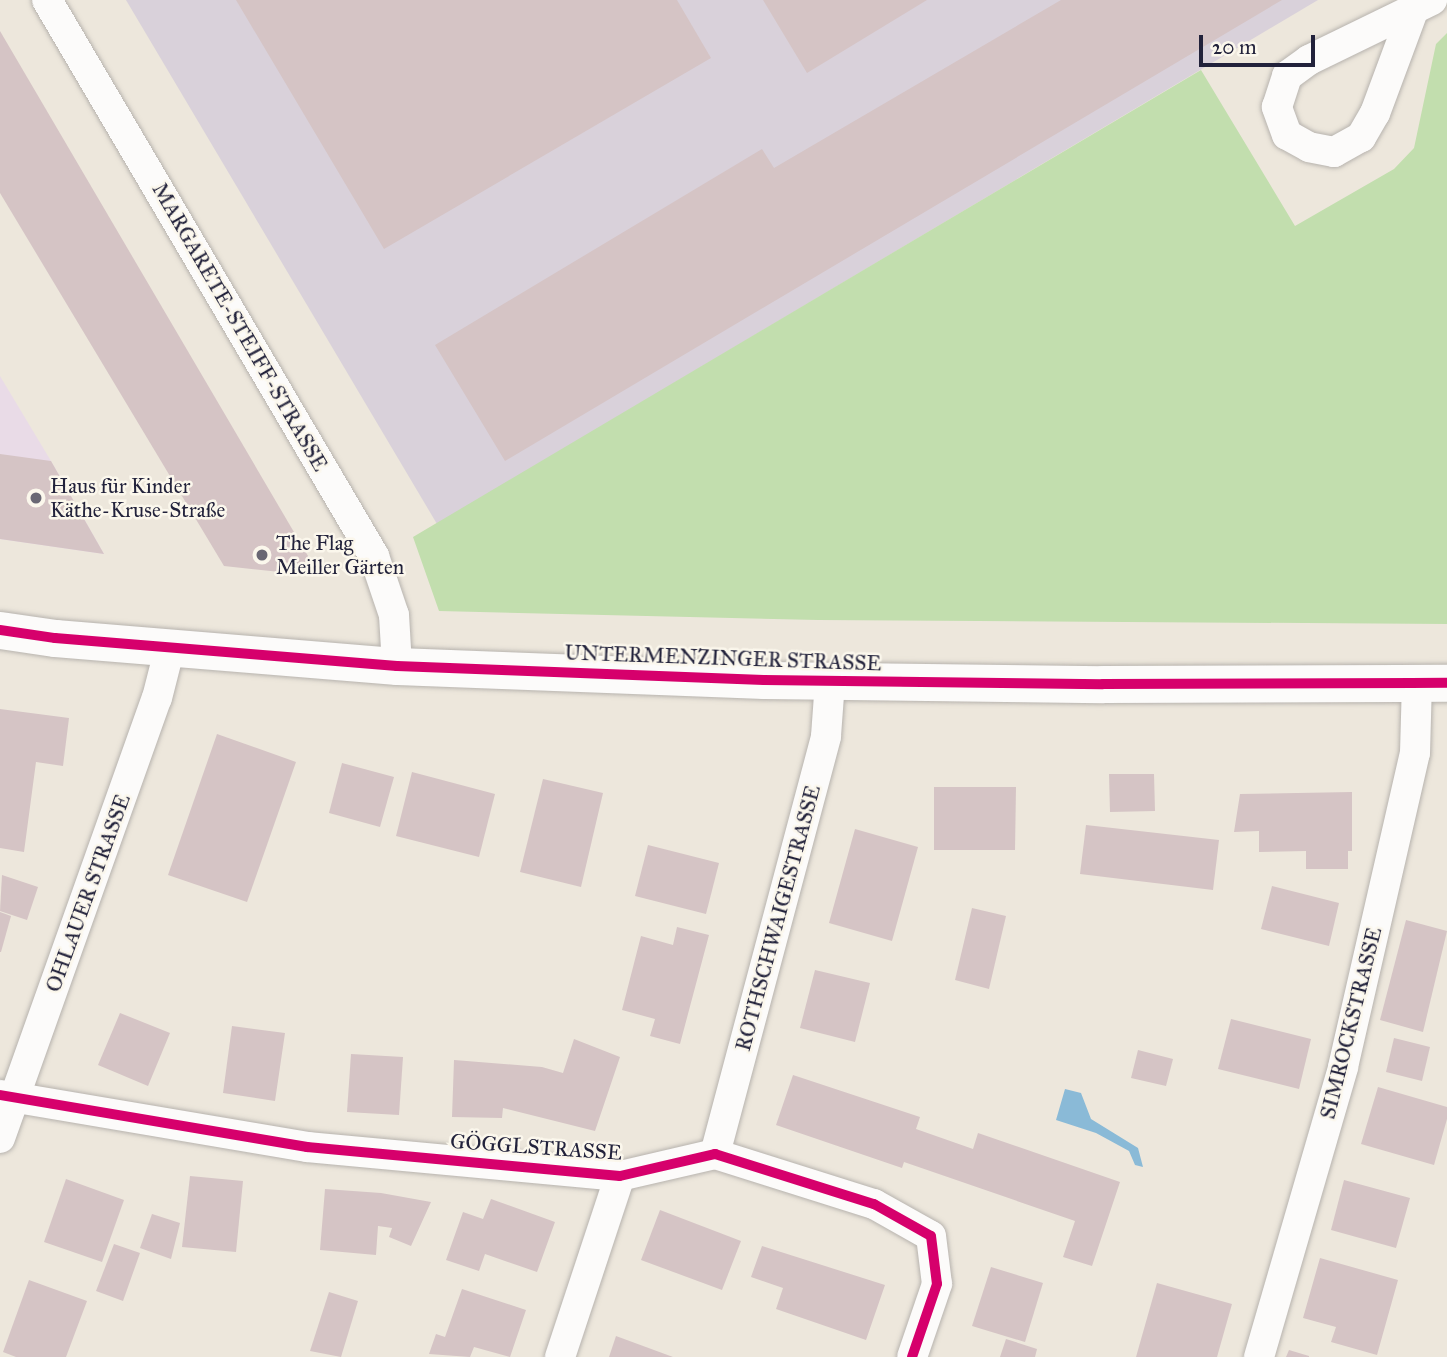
<!DOCTYPE html>
<meta charset="utf-8">
<style>
body{margin:0}
#map{position:relative;width:1447px;height:1357px;overflow:hidden;background:#ede7dc;font-family:"IM FELL Great Primer",serif}
div>[style]{position:absolute}
.built>*{inset:0;background:#e9dbe7}
.industrial>*{inset:0;background:#d9d1da}
.green>*{inset:0;background:#c2deae}
.water>*{inset:0;background:#8abad7}
.building>*{inset:0;background:#d5c4c5}
.roads{filter:drop-shadow(0 0 2px #b7b3ae) drop-shadow(0 0 2px #b7b3ae)}
.minor>*{height:30px;margin:-15px;padding:0 15px;transform-origin:15px;border-radius:15px;background:#fcfbfa}
.tertiary>*{height:37px;margin:-18.5px;padding:0 18.5px;transform-origin:18.5px;border-radius:18.5px;background:#fcfbfa}
.cycleway>*{height:10px;margin:-5px;padding:0 5px;transform-origin:5px;border-radius:5px;background:#d6006c}
.dots>*{width:19px;height:19px;translate:-50% -50%;box-sizing:border-box;border:4px solid #fbf7ec;border-radius:50%}
span{translate:-50% -50%;white-space:nowrap;text-align:center;line-height:1.15;-webkit-text-stroke:5px #fbf7ec;paint-order:stroke}
.street-label{font-size:21px;color:#22223b}
.poi-label{font-size:21px;color:#22223b}
.left{translate:0 -50%;text-align:left}
.scale{position:absolute;left:1199px;top:35px;width:116px;height:32px;box-sizing:border-box;border:4px solid #22223b;border-top:0;padding-left:9px;font-size:21px;line-height:24px;white-space:nowrap;color:#22223b;-webkit-text-stroke:5px #fbf7ec;paint-order:stroke}
</style>
<div id="map">
<div class="built">
<div style="clip-path:polygon(0 376px,51px 461px,104px 554px,0 539px)"></div>
</div>
<div class="industrial">
<div style="clip-path:polygon(126px 0,1318px 0,437px 524px)"></div>
</div>
<div class="green">
<div style="clip-path:polygon(1447px 33px,1447px 624px,818px 620px,439px 611px,413px 537px,1201px 70px,1295px 226px,1394px 169px,1414px 148px,1436px 44px)"></div>
</div>
<div class="water">
<div style="clip-path:polygon(1065px 1089px,1081px 1093px,1091px 1119px,1138px 1148px,1143px 1167px,1135px 1165px,1129px 1151px,1096px 1133px,1056px 1120px)"></div>
</div>
<div class="building">
<div style="clip-path:polygon(236px 0,677px 0,711px 58px,384px 249px)"></div>
<div style="clip-path:polygon(763px 0,927px 0,807px 73px)"></div>
<div style="clip-path:polygon(1061px 0,1282px 0,505px 461px,435px 345px,762px 149px,774px 168px)"></div>
<div style="clip-path:polygon(0 31px,308px 556px,299px 574px,224px 566px,0 193px)"></div>
<div style="clip-path:polygon(0 454px,51px 461px,104px 554px,0 539px)"></div>
<div style="clip-path:polygon(0 709px,69px 718px,63px 766px,36px 762px,24px 852px,0 848px)"></div>
<div style="clip-path:polygon(217px 734px,296px 762px,247px 902px,168px 875px)"></div>
<div style="clip-path:polygon(342px 763px,394px 777px,380px 827px,329px 813px)"></div>
<div style="clip-path:polygon(412px 772px,495px 794px,479px 857px,396px 836px)"></div>
<div style="clip-path:polygon(1109px 774px,1154px 774px,1155px 811px,1110px 812px)"></div>
<div style="clip-path:polygon(543px 779px,603px 793px,581px 887px,520px 872px)"></div>
<div style="clip-path:polygon(934px 787px,1016px 787px,1015px 850px,934px 850px)"></div>
<div style="clip-path:polygon(1352px 792px,1352px 851px,1348px 851px,1348px 869px,1306px 869px,1306px 851px,1259px 852px,1259px 831px,1234px 832px,1240px 794px)"></div>
<div style="clip-path:polygon(1086px 825px,1219px 840px,1213px 890px,1080px 874px)"></div>
<div style="clip-path:polygon(855px 829px,918px 847px,892px 941px,829px 923px)"></div>
<div style="clip-path:polygon(648px 845px,719px 863px,706px 914px,635px 896px)"></div>
<div style="clip-path:polygon(2px 875px,38px 887px,27px 920px,0 911px)"></div>
<div style="clip-path:polygon(1272px 886px,1339px 903px,1329px 946px,1261px 929px)"></div>
<div style="clip-path:polygon(972px 908px,1006px 916px,989px 989px,955px 980px)"></div>
<div style="clip-path:polygon(0 912px,11px 916px,1px 952px,0 952px)"></div>
<div style="clip-path:polygon(1406px 920px,1447px 931px,1423px 1032px,1380px 1020px)"></div>
<div style="clip-path:polygon(677px 927px,709px 935px,680px 1044px,650px 1036px,655px 1019px,622px 1010px,641px 936px,673px 945px)"></div>
<div style="clip-path:polygon(815px 970px,870px 983px,855px 1042px,800px 1028px)"></div>
<div style="clip-path:polygon(120px 1013px,170px 1033px,148px 1086px,98px 1065px)"></div>
<div style="clip-path:polygon(1231px 1019px,1311px 1039px,1299px 1089px,1218px 1069px)"></div>
<div style="clip-path:polygon(232px 1026px,285px 1033px,275px 1101px,223px 1093px)"></div>
<div style="clip-path:polygon(1394px 1038px,1430px 1047px,1422px 1081px,1386px 1072px)"></div>
<div style="clip-path:polygon(574px 1039px,620px 1057px,595px 1131px,503px 1108px,502px 1118px,452px 1117px,454px 1060px,542px 1067px,563px 1073px)"></div>
<div style="clip-path:polygon(1138px 1050px,1173px 1059px,1166px 1086px,1131px 1078px)"></div>
<div style="clip-path:polygon(351px 1054px,403px 1057px,399px 1115px,347px 1112px)"></div>
<div style="clip-path:polygon(793px 1075px,920px 1117px,916px 1129px,973px 1149px,978px 1133px,1120px 1182px,1092px 1266px,1063px 1257px,1075px 1221px,904px 1162px,902px 1168px,776px 1125px)"></div>
<div style="clip-path:polygon(1378px 1087px,1447px 1107px,1447px 1119px,1434px 1165px,1361px 1144px)"></div>
<div style="clip-path:polygon(190px 1176px,243px 1181px,236px 1252px,182px 1247px)"></div>
<div style="clip-path:polygon(66px 1179px,124px 1200px,102px 1262px,44px 1242px)"></div>
<div style="clip-path:polygon(1344px 1180px,1410px 1198px,1396px 1248px,1331px 1230px)"></div>
<div style="clip-path:polygon(325px 1189px,381px 1193px,431px 1202px,411px 1246px,389px 1237px,392px 1228px,378px 1226px,376px 1255px,320px 1250px)"></div>
<div style="clip-path:polygon(491px 1199px,555px 1222px,537px 1272px,485px 1254px,479px 1271px,446px 1260px,463px 1212px,483px 1219px)"></div>
<div style="clip-path:polygon(660px 1210px,741px 1241px,722px 1290px,641px 1260px)"></div>
<div style="clip-path:polygon(152px 1214px,180px 1223px,171px 1259px,140px 1248px)"></div>
<div style="clip-path:polygon(114px 1244px,140px 1253px,123px 1301px,96px 1291px)"></div>
<div style="clip-path:polygon(762px 1246px,885px 1285px,866px 1340px,776px 1309px,783px 1288px,751px 1277px)"></div>
<div style="clip-path:polygon(1320px 1258px,1398px 1280px,1377px 1355px,1331px 1342px,1336px 1327px,1303px 1318px)"></div>
<div style="clip-path:polygon(991px 1267px,1043px 1283px,1025px 1342px,972px 1326px)"></div>
<div style="clip-path:polygon(29px 1280px,87px 1301px,66px 1357px,16px 1357px,3px 1352px)"></div>
<div style="clip-path:polygon(1157px 1283px,1232px 1304px,1217px 1357px,1136px 1357px)"></div>
<div style="clip-path:polygon(462px 1289px,526px 1310px,510px 1357px,474px 1347px,470px 1357px,429px 1354px,436px 1334px,445px 1337px)"></div>
<div style="clip-path:polygon(329px 1292px,358px 1301px,341px 1357px,310px 1351px)"></div>
<div style="clip-path:polygon(616px 1336px,673px 1357px,609px 1357px)"></div>
<div style="clip-path:polygon(1006px 1339px,1037px 1349px,1035px 1357px,1000px 1357px)"></div>
<div style="clip-path:polygon(1289px 1350px,1309px 1356px,1309px 1357px,1286px 1357px)"></div>
</div>
<div class="roads">
<div class="minor">
<div style="left:47px;top:0;width:645px;rotate:59.54deg"></div>
<div style="left:374px;top:556px;width:62px;rotate:71.3deg"></div>
<div style="left:394px;top:615px;width:51px;rotate:86.6deg"></div>
<div style="left:1413px;top:11px;width:109px;rotate:110.4deg"></div>
<div style="left:1375px;top:113px;width:28px;rotate:120deg"></div>
<div style="left:1361px;top:137px;width:31px;rotate:151deg"></div>
<div style="left:1334px;top:152px;width:25px;rotate:-169deg"></div>
<div style="left:1309px;top:147px;width:25px;rotate:-151deg"></div>
<div style="left:1287px;top:135px;width:30px;rotate:-110deg"></div>
<div style="left:1277px;top:107px;width:33px;rotate:-72deg"></div>
<div style="left:1287px;top:76px;width:27px;rotate:-36deg"></div>
<div style="left:1309px;top:60px;width:137px;rotate:-26deg"></div>
<div style="left:0;top:1095px;width:311px;rotate:9.6deg"></div>
<div style="left:307px;top:1147px;width:314px;rotate:5.3deg"></div>
<div style="left:620px;top:1176px;width:98px;rotate:-13deg"></div>
<div style="left:715px;top:1154px;width:167px;rotate:17.5deg"></div>
<div style="left:874px;top:1204px;width:65px;rotate:29.3deg"></div>
<div style="left:931px;top:1236px;width:48px;rotate:82.9deg"></div>
<div style="left:937px;top:1284px;width:77px;rotate:108.9deg"></div>
<div style="left:0;top:1138px;width:467px;rotate:-70.4deg"></div>
<div style="left:157px;top:698px;width:53px;rotate:-75.7deg"></div>
<div style="left:715px;top:1154px;width:432px;rotate:-75.1deg"></div>
<div style="left:826px;top:736px;width:55px;rotate:-85.8deg"></div>
<div style="left:560px;top:1357px;width:191px;rotate:-71.7deg"></div>
<div style="left:1259px;top:1357px;width:302px;rotate:-73.8deg"></div>
<div style="left:1343px;top:1067px;width:322px;rotate:-77.1deg"></div>
<div style="left:1415px;top:753px;width:70px;rotate:-88.4deg"></div>
</div>
<div class="tertiary">
<div style="left:0;top:630px;width:56px;rotate:8.3deg"></div>
<div style="left:55px;top:638px;width:343px;rotate:4.7deg"></div>
<div style="left:397px;top:666px;width:367px;rotate:2.2deg"></div>
<div style="left:764px;top:680px;width:339px;rotate:0.7deg"></div>
<div style="left:1103px;top:684px;width:344px;rotate:-0.2deg"></div>
</div>
</div>
<div class="cycleway">
<div style="left:0;top:630px;width:56px;rotate:8.3deg"></div>
<div style="left:55px;top:638px;width:343px;rotate:4.7deg"></div>
<div style="left:397px;top:666px;width:367px;rotate:2.2deg"></div>
<div style="left:764px;top:680px;width:339px;rotate:0.7deg"></div>
<div style="left:1103px;top:684px;width:344px;rotate:-0.2deg"></div>
<div style="left:0;top:1095px;width:311px;rotate:9.6deg"></div>
<div style="left:307px;top:1147px;width:314px;rotate:5.3deg"></div>
<div style="left:620px;top:1176px;width:98px;rotate:-13deg"></div>
<div style="left:715px;top:1154px;width:167px;rotate:17.5deg"></div>
<div style="left:874px;top:1204px;width:65px;rotate:29.3deg"></div>
<div style="left:931px;top:1236px;width:48px;rotate:82.9deg"></div>
<div style="left:937px;top:1284px;width:77px;rotate:108.9deg"></div>
</div>
<div class="dots">
<div style="left:36px;top:498px;background:#696773"></div>
<div style="left:262px;top:555px;background:#696773"></div>
</div>
<div class="street-label">
<span style="left:240px;top:327px;rotate:60deg">MARGARETE-STEIFF-STRASSE</span>
<span style="left:723px;top:658px;rotate:2deg">UNTERMENZINGER STRASSE</span>
<span style="left:88px;top:893px;rotate:-70deg">OHLAUER STRASSE</span>
<span style="left:778px;top:918px;rotate:-75deg">ROTHSCHWAIGESTRASSE</span>
<span style="left:1351px;top:1023px;rotate:-76deg">SIMROCKSTRASSE</span>
<span style="left:536px;top:1147px;rotate:4deg">GÖGGLSTRASSE</span>
</div>
<div class="poi-label">
<span class="left" style="left:50px;top:498px">Haus für Kinder<br>Käthe-Kruse-Straße</span>
<span class="left" style="left:276px;top:555px">The Flag<br>Meiller Gärten</span>
</div>
<div class="scale">20 m</div>
</div>
